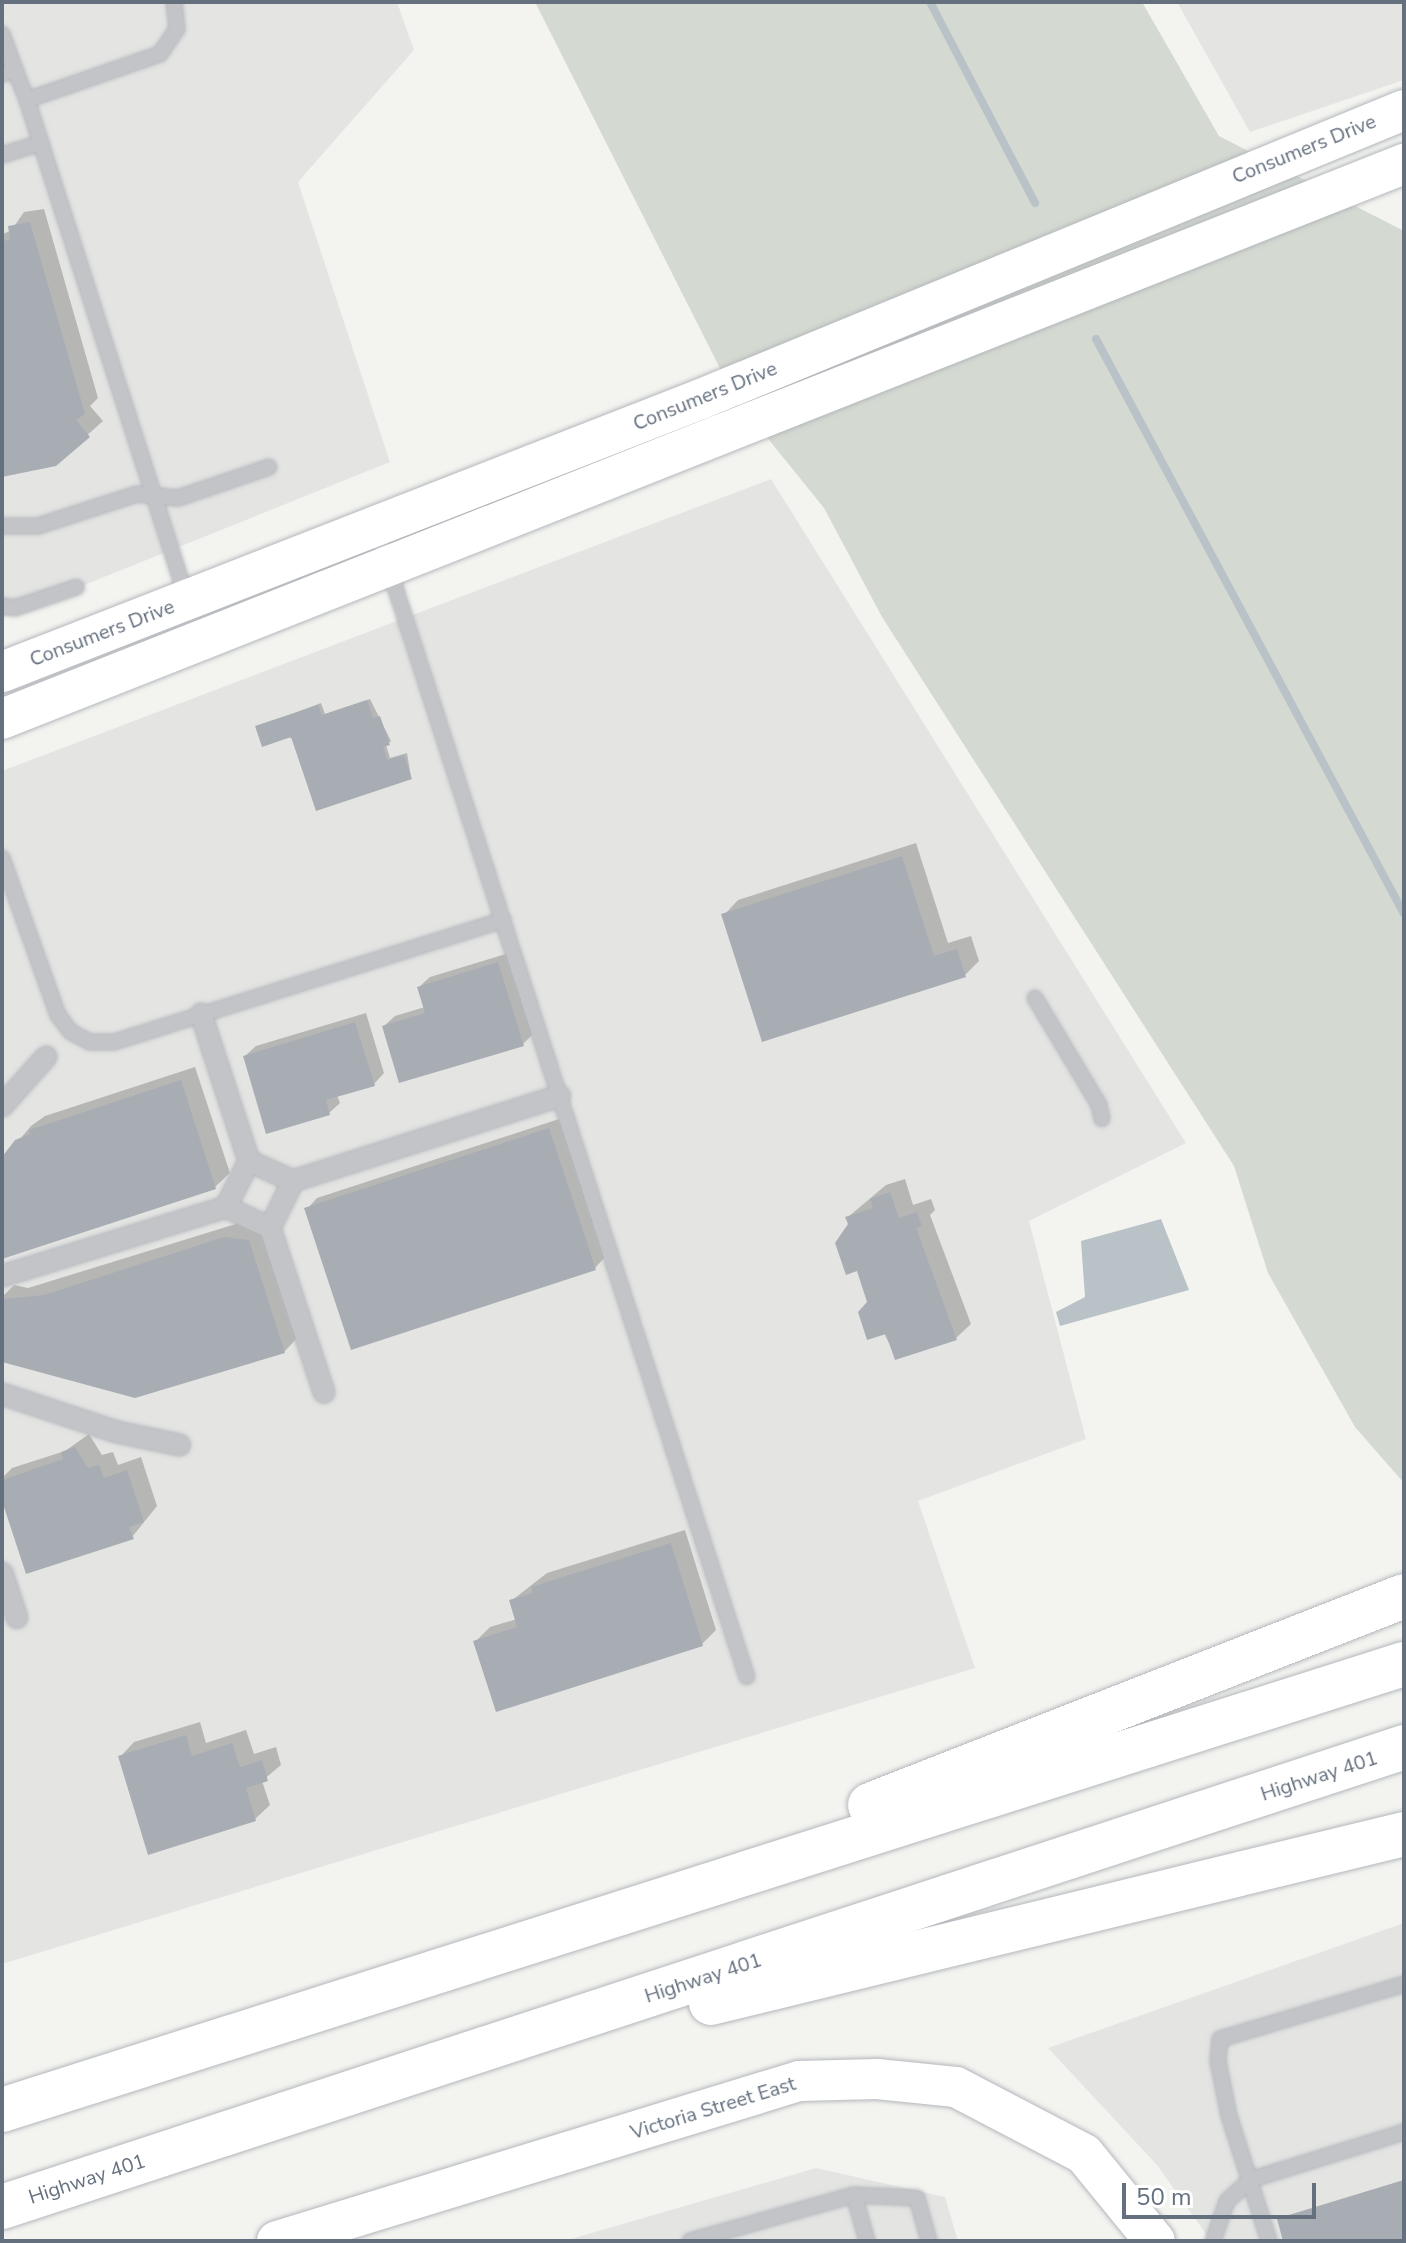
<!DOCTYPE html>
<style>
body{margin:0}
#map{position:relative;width:1406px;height:2243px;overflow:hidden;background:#f3f4f0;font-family:"Nunito Sans",sans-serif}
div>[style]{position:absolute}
.built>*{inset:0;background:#e4e5e3}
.green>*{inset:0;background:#d4dad1}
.water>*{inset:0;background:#b9c2c7}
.shadow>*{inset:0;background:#0003}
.stream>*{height:8px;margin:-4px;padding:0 4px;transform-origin:4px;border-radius:4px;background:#b9c2c7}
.building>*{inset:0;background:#a8adb4}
.roads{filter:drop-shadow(0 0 2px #b4b7bc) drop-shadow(0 0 2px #b4b7bc)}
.service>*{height:14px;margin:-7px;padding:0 7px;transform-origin:7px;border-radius:7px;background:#c2c4c8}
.pedestrian>*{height:20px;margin:-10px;padding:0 10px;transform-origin:10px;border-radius:10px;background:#c2c4c8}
.secondary>*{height:40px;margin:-20px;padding:0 20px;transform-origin:20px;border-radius:20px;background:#fff}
.motorway>*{height:44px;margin:-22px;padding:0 22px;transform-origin:22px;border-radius:22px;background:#fff}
span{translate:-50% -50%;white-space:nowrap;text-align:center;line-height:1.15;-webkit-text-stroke:8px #fff;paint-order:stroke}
.street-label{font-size:20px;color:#65707f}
.frame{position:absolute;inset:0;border:4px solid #65707f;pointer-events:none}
.scale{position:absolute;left:1122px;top:2183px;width:194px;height:36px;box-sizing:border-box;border:4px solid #65707f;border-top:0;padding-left:10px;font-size:24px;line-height:28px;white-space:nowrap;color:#65707f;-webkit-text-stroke:6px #fff;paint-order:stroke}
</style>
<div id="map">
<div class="built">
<div style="clip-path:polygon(2px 2px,397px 2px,414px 50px,298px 182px,390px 462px,2px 618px)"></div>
<div style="clip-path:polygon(1177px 2px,1404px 2px,1404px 80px,1250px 132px)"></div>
<div style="clip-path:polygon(771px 479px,1186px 1143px,1029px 1221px,1086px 1439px,918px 1501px,975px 1668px,2px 1964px,2px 771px)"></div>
<div style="clip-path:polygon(1404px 1923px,1404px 2241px,1211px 2241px,1157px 2165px,1048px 2048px)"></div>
<div style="clip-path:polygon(816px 2168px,945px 2197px,958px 2241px,564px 2241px)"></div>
</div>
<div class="green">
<div style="clip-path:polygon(535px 2px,1142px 2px,1219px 136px,1404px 231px,1404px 1483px,1355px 1427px,1268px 1273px,1234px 1166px,882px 617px,824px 508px,735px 398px)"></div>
</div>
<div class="water">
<div style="clip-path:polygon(1161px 1219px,1189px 1290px,1060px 1326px,1056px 1312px,1085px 1297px,1081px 1241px)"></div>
</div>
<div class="shadow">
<div style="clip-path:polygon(44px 209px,98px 398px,90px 406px,103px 421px,55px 464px,2px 475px,2px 234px,11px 231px,24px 212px)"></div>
<div style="clip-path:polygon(370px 699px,391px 741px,386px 745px,390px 758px,407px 753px,411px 777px,257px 727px,321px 703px,325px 714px)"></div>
<div style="clip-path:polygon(916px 843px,948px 943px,971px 936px,979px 961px,965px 975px,724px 915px,738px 900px)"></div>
<div style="clip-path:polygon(509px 953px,533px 1034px,523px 1044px,384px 1026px,395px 1016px,425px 1007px,419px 987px,430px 977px)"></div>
<div style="clip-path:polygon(366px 1013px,384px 1073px,374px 1084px,337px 1095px,340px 1103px,329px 1113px,245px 1056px,256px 1046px)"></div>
<div style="clip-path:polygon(195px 1067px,230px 1173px,215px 1187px,2px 1257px,2px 1160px,31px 1126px,45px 1116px)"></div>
<div style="clip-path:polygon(559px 1119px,605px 1257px,595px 1268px,307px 1209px,317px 1198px)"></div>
<div style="clip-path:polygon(905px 1179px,913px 1205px,931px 1199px,935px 1210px,930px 1215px,971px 1324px,956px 1338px,896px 1358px,869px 1302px,848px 1217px,886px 1185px)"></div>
<div style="clip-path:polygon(239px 1223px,263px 1226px,298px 1337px,284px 1352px,2px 1356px,2px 1297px,14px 1285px,28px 1288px)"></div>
<div style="clip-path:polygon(89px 1434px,102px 1455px,113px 1452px,118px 1465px,141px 1457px,157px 1506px,132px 1537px,2px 1495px,2px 1478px,12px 1468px,65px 1451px)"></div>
<div style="clip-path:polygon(685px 1530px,716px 1630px,702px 1644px,476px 1641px,490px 1627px,517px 1619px,511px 1601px,547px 1573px)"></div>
<div style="clip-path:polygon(200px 1722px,206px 1743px,246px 1730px,254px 1754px,276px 1747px,281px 1765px,262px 1781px,270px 1805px,255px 1819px,120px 1757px,134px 1742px)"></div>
<div style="clip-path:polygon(1404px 2180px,1404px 2241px,1285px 2241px,1282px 2217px)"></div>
</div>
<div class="stream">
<div style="left:930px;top:2px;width:227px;rotate:62.4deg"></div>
<div style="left:1096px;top:339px;width:652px;rotate:61.82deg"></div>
</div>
<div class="building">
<div style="clip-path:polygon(30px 222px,85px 414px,76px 420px,90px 437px,56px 466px,2px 477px,2px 242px,10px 239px,8px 226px)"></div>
<div style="clip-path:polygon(367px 700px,373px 718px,380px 716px,390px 745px,383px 747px,387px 760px,404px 755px,412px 779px,316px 811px,291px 737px,262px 747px,255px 726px,318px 705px,322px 715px)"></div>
<div style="clip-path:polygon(902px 856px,934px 956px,957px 949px,966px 977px,762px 1042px,721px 914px)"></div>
<div style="clip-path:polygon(498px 962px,524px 1046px,399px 1083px,382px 1026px,425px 1013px,417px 987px)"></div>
<div style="clip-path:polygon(355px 1022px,375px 1086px,326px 1100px,330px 1115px,266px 1134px,243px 1056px)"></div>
<div style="clip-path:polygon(181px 1080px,216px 1189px,2px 1259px,2px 1157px,15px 1140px,30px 1134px,29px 1130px)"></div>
<div style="clip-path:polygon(549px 1128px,596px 1270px,351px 1350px,304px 1208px)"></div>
<div style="clip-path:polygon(890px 1192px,899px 1218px,917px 1212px,922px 1226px,916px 1228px,957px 1340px,895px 1360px,886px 1334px,867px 1340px,858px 1312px,867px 1302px,857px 1271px,846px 1275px,835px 1243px,848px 1224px,845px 1217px,873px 1208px,870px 1199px)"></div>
<div style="clip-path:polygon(224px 1237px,249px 1240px,285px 1353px,135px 1398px,2px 1362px,2px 1299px,44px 1295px)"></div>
<div style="clip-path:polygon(75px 1447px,88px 1468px,99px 1465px,104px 1478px,127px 1470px,144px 1522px,129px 1527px,134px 1539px,26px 1574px,2px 1501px,2px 1480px,63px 1459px,61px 1452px)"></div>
<div style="clip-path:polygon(671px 1543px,703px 1646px,496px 1712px,473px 1641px,517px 1627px,509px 1600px,533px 1593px,531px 1587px)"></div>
<div style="clip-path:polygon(186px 1735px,192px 1756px,232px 1743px,240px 1767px,262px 1760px,268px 1781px,246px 1788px,256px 1821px,148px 1855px,118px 1756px)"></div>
<div style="clip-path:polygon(1404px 2180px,1404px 2241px,1283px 2241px,1277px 2219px)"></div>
</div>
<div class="roads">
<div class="service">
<div style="left:2px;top:34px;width:38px;rotate:70deg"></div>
<div style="left:2px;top:74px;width:14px;rotate:-17deg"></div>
<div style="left:15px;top:70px;width:32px;rotate:68deg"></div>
<div style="left:27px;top:100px;width:521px;rotate:72.23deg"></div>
<div style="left:27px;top:100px;width:141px;rotate:-19.1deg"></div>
<div style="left:160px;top:54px;width:30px;rotate:-56deg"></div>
<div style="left:177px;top:29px;width:27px;rotate:-96deg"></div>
<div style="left:2px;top:155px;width:41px;rotate:-17.1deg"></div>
<div style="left:2px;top:526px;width:36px"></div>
<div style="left:38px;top:526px;width:104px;rotate:-17.9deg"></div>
<div style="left:137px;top:494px;width:41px;rotate:5.6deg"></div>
<div style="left:178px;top:498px;width:96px;rotate:-18.8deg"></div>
<div style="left:376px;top:528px;width:1207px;rotate:72.11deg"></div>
<div style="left:2px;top:606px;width:13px;rotate:9deg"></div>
<div style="left:15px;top:608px;width:65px;rotate:-18.7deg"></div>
<div style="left:2px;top:858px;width:167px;rotate:70.4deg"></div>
<div style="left:58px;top:1015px;width:21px;rotate:53deg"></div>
<div style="left:71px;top:1032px;width:21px;rotate:28deg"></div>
<div style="left:90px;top:1042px;width:24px"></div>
<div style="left:114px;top:1042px;width:408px;rotate:-17.4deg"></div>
<div style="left:1035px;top:998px;width:125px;rotate:59.1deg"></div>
<div style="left:1099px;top:1105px;width:14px;rotate:78deg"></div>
<div style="left:854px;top:2195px;width:48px;rotate:74.2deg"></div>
<div style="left:690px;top:2241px;width:170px;rotate:-15.7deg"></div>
<div style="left:854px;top:2195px;width:63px;rotate:2.7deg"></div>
<div style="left:917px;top:2198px;width:45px;rotate:74.4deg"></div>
<div style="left:1213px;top:2241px;width:42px;rotate:-70.7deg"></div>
<div style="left:1227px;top:2201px;width:31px;rotate:-42deg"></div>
<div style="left:1250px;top:2180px;width:161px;rotate:-17.3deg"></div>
<div style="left:1269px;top:2241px;width:131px;rotate:-107.7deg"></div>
<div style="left:1229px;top:2116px;width:56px;rotate:-101.3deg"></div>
<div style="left:1218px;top:2061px;width:22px;rotate:-85deg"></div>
<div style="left:1220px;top:2039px;width:192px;rotate:-16.6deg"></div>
</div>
<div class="pedestrian">
<div style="left:201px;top:1014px;width:155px;rotate:71.9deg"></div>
<div style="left:2px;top:1106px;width:66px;rotate:-48.1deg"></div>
<div style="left:293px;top:1181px;width:280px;rotate:-17.7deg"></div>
<div style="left:270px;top:1228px;width:49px;rotate:-154.5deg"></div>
<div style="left:226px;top:1207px;width:51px;rotate:-63.4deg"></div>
<div style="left:249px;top:1161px;width:48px;rotate:24.4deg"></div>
<div style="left:293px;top:1181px;width:52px;rotate:116.1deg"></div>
<div style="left:270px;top:1228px;width:173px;rotate:71.8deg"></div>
<div style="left:2px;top:1276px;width:234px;rotate:-17.1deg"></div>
<div style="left:2px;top:1394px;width:121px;rotate:18.3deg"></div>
<div style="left:117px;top:1432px;width:64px;rotate:11.7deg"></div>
<div style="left:2px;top:1573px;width:47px;rotate:71.6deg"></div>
</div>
<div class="secondary">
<div style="left:2px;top:672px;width:750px;rotate:-21.33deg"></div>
<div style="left:701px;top:399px;width:760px;rotate:-22.35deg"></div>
<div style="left:2px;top:719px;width:1508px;rotate:-21.6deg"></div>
<div style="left:277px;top:2241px;width:546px;rotate:-17.04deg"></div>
<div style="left:799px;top:2081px;width:78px;rotate:-1.5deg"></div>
<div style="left:877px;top:2079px;width:79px;rotate:5.8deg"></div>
<div style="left:956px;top:2087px;width:144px;rotate:27.6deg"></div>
<div style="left:1084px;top:2154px;width:112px;rotate:50.8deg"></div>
</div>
<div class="motorway">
<div style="left:870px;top:1805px;width:573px;rotate:-21.37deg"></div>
<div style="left:711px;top:2003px;width:713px;rotate:-13.71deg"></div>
<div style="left:2px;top:2110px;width:1471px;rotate:-17.65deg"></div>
<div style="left:2px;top:2207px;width:1476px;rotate:-18.16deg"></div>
</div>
</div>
<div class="street-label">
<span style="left:1304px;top:149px;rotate:-22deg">Consumers Drive</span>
<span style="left:705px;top:396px;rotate:-22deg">Consumers Drive</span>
<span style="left:102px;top:633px;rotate:-21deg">Consumers Drive</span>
<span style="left:1319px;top:1776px;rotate:-18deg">Highway 401</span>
<span style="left:703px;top:1978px;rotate:-18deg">Highway 401</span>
<span style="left:713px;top:2108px;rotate:-17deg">Victoria Street East</span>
<span style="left:87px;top:2179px;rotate:-18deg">Highway 401</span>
</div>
<div class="frame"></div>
<div class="scale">50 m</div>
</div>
